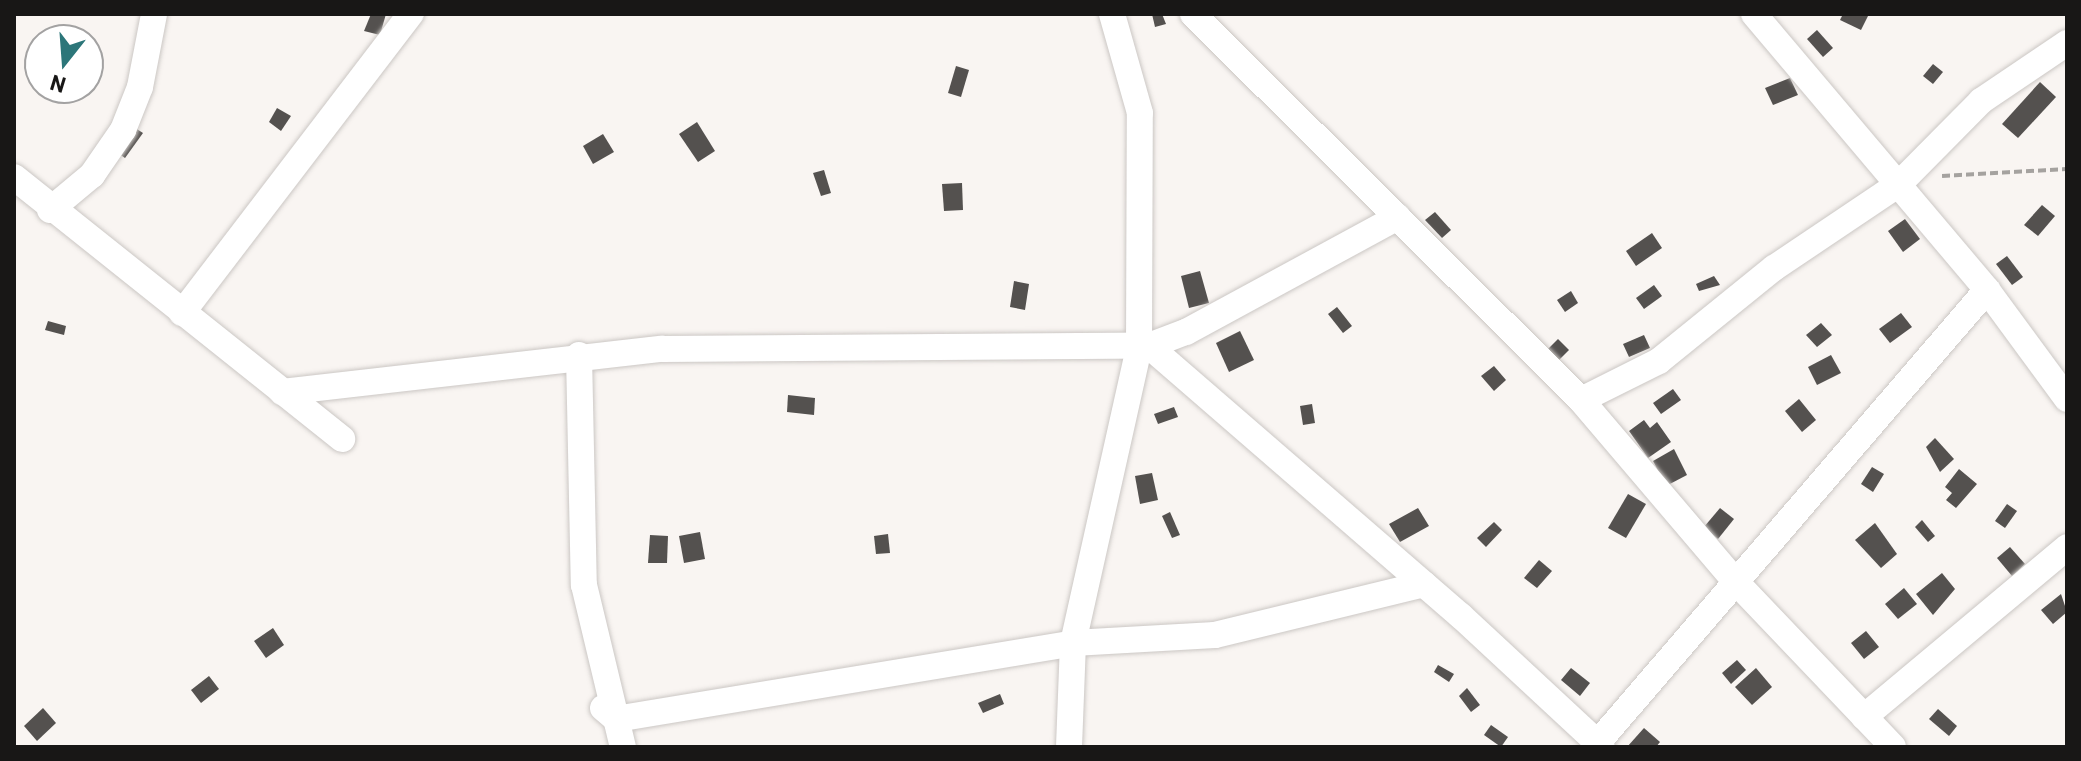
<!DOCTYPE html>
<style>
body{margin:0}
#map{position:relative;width:2081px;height:761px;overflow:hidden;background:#f9f5f2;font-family:Barlow,sans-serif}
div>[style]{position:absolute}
.building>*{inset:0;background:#54514f}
.path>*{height:4px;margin-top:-2px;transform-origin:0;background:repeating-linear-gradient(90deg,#a5a29f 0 8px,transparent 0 12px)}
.roads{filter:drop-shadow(0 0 2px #cbc7c4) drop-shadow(0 0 2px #cbc7c4)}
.minor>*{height:26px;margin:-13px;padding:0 13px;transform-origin:13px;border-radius:13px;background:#fff}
span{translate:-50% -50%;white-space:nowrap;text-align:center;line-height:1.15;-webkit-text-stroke:8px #fff;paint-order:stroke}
.frame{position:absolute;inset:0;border:16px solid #181716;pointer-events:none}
.north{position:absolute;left:24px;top:24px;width:80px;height:80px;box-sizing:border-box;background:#fff;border:2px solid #a3a2a2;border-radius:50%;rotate:197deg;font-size:22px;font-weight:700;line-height:32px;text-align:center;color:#181716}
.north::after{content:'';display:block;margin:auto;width:28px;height:36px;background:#2c7679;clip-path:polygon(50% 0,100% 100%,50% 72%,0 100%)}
</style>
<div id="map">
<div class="building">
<div style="clip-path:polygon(371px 14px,386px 14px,380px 35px,364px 31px)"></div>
<div style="clip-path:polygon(1152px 14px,1162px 14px,1166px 24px,1155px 27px)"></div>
<div style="clip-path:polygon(1843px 14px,1869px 14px,1861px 30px,1840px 20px)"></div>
<div style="clip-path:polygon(1817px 30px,1833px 48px,1823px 57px,1807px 39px)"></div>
<div style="clip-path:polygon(1933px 64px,1943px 72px,1933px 84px,1923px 76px)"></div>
<div style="clip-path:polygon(956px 66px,969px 70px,961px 97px,948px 93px)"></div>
<div style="clip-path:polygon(1790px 78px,1798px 95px,1773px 105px,1765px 88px)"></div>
<div style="clip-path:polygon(2040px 82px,2056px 97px,2018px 138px,2002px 124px)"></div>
<div style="clip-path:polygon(277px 108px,291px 116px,281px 131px,269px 122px)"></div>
<div style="clip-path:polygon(697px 122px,715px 151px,698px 162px,679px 134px)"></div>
<div style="clip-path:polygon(132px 126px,143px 133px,125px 158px,115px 151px)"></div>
<div style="clip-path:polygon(603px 134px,614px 152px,593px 164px,583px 146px)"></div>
<div style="clip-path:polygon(824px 170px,831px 193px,821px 196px,813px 173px)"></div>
<div style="clip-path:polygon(962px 183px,963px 210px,944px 211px,942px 184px)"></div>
<div style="clip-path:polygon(2042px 205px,2055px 216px,2038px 236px,2024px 225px)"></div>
<div style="clip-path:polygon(1435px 212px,1451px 230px,1442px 238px,1425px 220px)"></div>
<div style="clip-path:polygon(1905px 219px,1920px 239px,1903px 252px,1888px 231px)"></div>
<div style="clip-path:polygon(1652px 233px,1662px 248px,1636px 266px,1626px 251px)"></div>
<div style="clip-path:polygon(2007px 256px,2023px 277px,2012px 285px,1996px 264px)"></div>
<div style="clip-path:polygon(1200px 271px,1209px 303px,1189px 308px,1181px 276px)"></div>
<div style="clip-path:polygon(1714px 276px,1720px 285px,1699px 291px,1696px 284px)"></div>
<div style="clip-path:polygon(1014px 281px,1029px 284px,1025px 310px,1010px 307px)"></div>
<div style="clip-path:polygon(1654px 285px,1662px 296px,1644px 309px,1636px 298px)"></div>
<div style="clip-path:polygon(1571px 291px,1578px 303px,1565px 312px,1557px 300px)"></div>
<div style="clip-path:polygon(1337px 307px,1352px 326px,1343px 333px,1328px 314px)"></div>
<div style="clip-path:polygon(1901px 313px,1912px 327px,1890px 343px,1879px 329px)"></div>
<div style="clip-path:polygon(48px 321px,66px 326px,64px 335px,45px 330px)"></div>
<div style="clip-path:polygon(1821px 323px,1832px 335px,1817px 347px,1806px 335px)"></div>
<div style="clip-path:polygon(1240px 331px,1254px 360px,1229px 372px,1216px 343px)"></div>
<div style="clip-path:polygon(1644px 335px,1650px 348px,1629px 357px,1623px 344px)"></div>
<div style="clip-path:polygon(1558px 339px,1569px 350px,1558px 361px,1547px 350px)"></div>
<div style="clip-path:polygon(1831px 355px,1841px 373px,1817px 385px,1808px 367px)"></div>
<div style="clip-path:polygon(1494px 366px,1506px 380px,1494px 391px,1481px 376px)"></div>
<div style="clip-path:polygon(1673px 389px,1681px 400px,1661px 414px,1653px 403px)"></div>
<div style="clip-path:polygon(788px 395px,815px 398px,814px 415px,787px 412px)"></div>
<div style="clip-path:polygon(1799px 399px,1816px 420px,1802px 432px,1785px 411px)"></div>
<div style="clip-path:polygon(1312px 404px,1315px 423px,1303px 425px,1300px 406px)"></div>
<div style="clip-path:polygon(1174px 407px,1178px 417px,1158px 424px,1154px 414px)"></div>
<div style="clip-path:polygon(1644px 420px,1650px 428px,1657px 422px,1671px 442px,1648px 458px,1629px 431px)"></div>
<div style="clip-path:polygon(1935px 438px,1954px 459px,1940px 472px,1926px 447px)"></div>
<div style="clip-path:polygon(1674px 449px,1687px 475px,1666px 486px,1653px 461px)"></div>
<div style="clip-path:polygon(1872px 467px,1884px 474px,1873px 492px,1861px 484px)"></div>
<div style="clip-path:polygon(1959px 469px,1977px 484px,1956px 508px,1946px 500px,1952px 493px,1945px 487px)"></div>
<div style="clip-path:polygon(1152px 473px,1158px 500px,1140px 504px,1135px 476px)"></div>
<div style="clip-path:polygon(1628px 494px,1646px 504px,1626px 538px,1608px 528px)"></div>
<div style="clip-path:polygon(2007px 504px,2017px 511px,2005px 528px,1995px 521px)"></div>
<div style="clip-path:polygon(1418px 508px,1429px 526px,1400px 542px,1389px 524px)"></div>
<div style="clip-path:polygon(1720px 508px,1734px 519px,1718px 539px,1704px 527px)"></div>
<div style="clip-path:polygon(1170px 512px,1180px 535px,1172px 538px,1162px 516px)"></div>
<div style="clip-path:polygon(1922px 520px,1935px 536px,1928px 542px,1915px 527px)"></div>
<div style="clip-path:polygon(1494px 522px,1502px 530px,1486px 547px,1477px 538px)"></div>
<div style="clip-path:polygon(1875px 523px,1897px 554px,1881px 568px,1855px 540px)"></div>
<div style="clip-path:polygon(700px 532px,705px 559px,684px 563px,679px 536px)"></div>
<div style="clip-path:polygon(888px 534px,890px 553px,876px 554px,874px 536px)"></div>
<div style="clip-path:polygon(650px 535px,668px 536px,667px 563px,648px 563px)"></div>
<div style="clip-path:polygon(2010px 547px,2025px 564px,2012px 576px,1997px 558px)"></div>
<div style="clip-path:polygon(1539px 560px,1552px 571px,1537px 588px,1524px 578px)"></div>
<div style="clip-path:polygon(1942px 573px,1955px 589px,1933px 615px,1916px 594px)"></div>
<div style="clip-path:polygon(1904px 588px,1917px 604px,1898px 619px,1885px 604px)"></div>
<div style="clip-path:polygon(2061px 594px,2067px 612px,2053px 624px,2041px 610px)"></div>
<div style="clip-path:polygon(273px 628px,284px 645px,266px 658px,254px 641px)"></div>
<div style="clip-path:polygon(1866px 631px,1879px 647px,1864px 659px,1851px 643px)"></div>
<div style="clip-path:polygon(1737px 660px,1746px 670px,1731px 684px,1722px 673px)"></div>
<div style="clip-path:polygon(1438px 665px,1454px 674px,1449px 682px,1434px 672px)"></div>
<div style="clip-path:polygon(1571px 668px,1590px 683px,1580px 696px,1561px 680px)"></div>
<div style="clip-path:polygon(1756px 668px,1772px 687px,1752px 705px,1735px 687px)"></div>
<div style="clip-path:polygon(209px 676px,219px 689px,201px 703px,191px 690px)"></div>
<div style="clip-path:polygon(1467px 688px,1480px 705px,1471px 712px,1459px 696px)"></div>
<div style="clip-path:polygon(1000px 694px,1004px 704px,983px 713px,978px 703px)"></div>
<div style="clip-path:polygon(43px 708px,56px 723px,37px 741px,24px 726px)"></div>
<div style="clip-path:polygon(1938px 709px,1957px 726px,1949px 736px,1929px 719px)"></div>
<div style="clip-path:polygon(1491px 725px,1508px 737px,1501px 747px,1484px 735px)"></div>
<div style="clip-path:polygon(1644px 728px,1660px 742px,1656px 747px,1627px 747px)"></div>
</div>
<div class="path">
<div style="left:1942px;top:176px;width:125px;rotate:-3.2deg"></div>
</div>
<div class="roads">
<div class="minor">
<div style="left:1193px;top:14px;width:547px;rotate:44.85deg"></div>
<div style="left:1581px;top:400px;width:238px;rotate:49.6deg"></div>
<div style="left:1735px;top:581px;width:229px;rotate:46.4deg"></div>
<div style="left:1754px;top:14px;width:361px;rotate:49.8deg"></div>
<div style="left:1987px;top:290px;width:135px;rotate:53.7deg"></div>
<div style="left:14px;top:177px;width:420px;rotate:38.6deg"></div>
<div style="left:50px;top:210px;width:55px;rotate:-39.8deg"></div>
<div style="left:92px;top:175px;width:55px;rotate:-55.4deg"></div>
<div style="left:123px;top:130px;width:46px;rotate:-68.4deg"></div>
<div style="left:140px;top:87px;width:74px;rotate:-79.1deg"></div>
<div style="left:182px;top:313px;width:377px;rotate:-52.6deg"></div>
<div style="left:1149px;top:346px;width:413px;rotate:40.9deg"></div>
<div style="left:1461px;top:616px;width:192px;rotate:42.9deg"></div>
<div style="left:579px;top:355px;width:230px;rotate:88.8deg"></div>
<div style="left:584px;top:585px;width:167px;rotate:76.5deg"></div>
<div style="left:282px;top:392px;width:382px;rotate:-6.5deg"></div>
<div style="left:662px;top:349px;width:487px;rotate:-0.4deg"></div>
<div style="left:1149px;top:346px;width:40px;rotate:-21deg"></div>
<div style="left:1186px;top:332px;width:241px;rotate:-28.5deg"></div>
<div style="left:1581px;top:400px;width:87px;rotate:-26.6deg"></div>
<div style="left:1659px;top:361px;width:148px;rotate:-39deg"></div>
<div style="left:1774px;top:268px;width:151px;rotate:-33.9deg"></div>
<div style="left:1899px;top:184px;width:117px;rotate:-45.3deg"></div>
<div style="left:1981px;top:101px;width:104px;rotate:-34deg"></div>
<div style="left:603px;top:708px;width:17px;rotate:40deg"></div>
<div style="left:616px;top:719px;width:463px;rotate:-9.4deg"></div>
<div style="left:1073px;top:643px;width:142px;rotate:-3.2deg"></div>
<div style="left:1215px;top:635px;width:215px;rotate:-13.7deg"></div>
<div style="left:1864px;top:717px;width:265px;rotate:-39.9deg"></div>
<div style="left:1069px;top:747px;width:104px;rotate:-87.8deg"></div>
<div style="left:1073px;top:643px;width:303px;rotate:-77.4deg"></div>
<div style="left:1139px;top:347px;width:234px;rotate:-89.8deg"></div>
<div style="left:1140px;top:113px;width:103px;rotate:-105.8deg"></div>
<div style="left:1594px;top:747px;width:603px;rotate:-49.31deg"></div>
</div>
</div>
<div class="frame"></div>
<div class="north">N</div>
</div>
